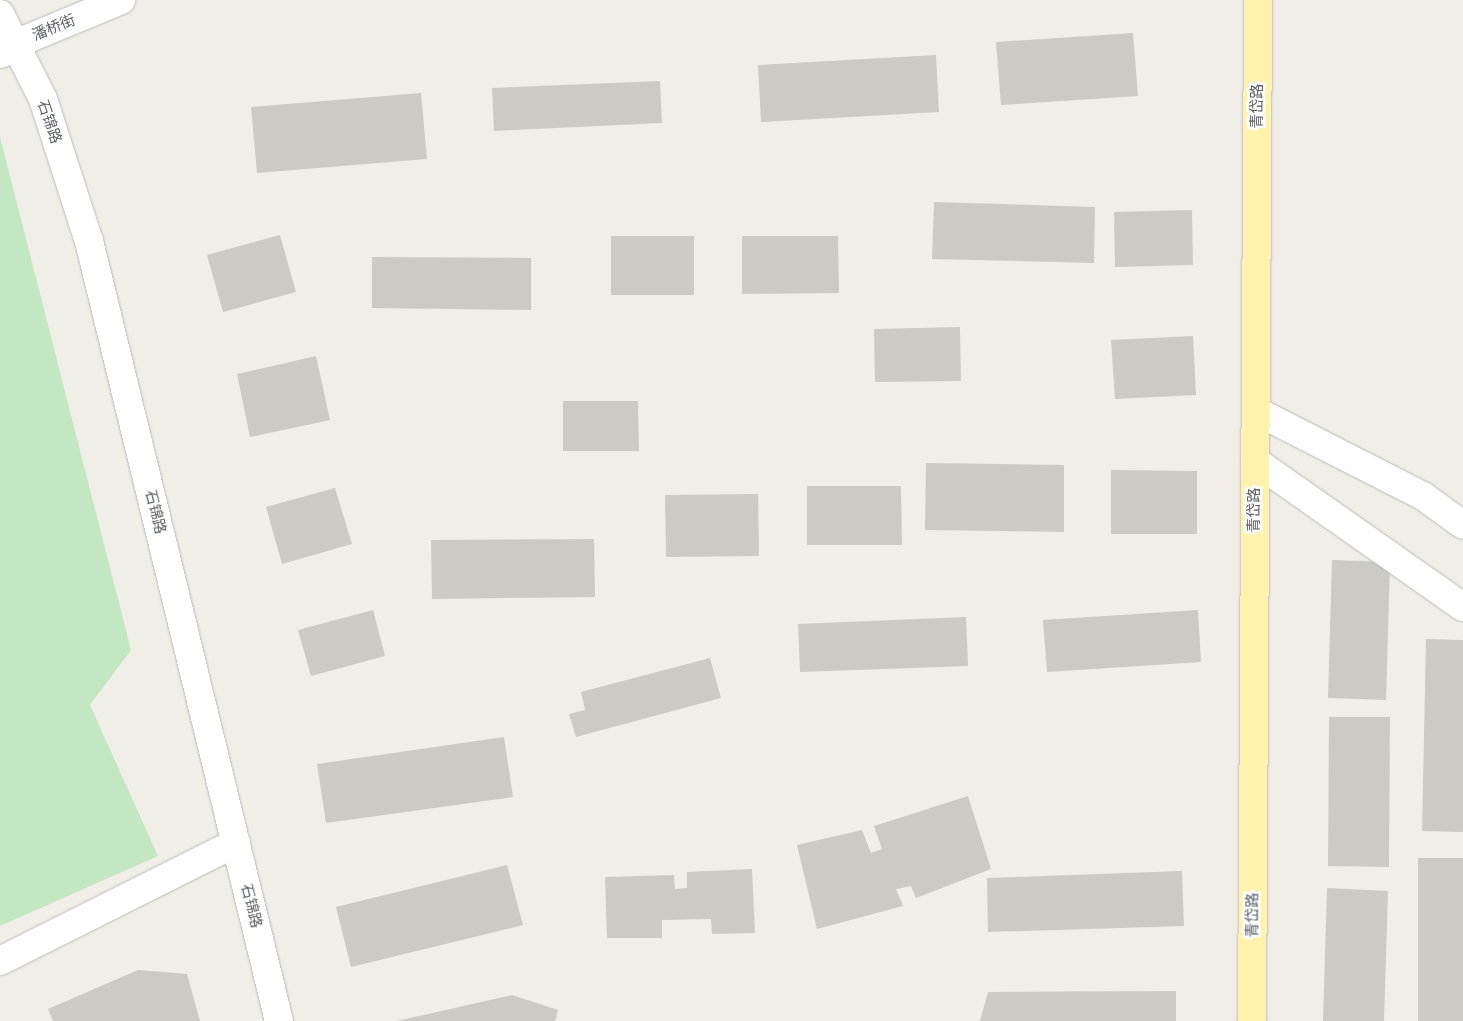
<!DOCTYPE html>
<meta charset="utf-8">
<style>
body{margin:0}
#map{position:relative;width:1463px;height:1021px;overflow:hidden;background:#f0eee6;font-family:"DM Sans","Noto Sans SC",sans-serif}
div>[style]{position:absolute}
.green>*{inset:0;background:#c3e7c3}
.building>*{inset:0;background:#cccac5}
.roads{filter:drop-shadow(0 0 1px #b8bbbf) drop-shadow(0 0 1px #b8bbbf)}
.minor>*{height:28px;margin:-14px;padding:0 14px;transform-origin:14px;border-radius:14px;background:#fff}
.major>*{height:28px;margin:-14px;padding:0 14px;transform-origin:14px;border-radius:14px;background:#fef2ad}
span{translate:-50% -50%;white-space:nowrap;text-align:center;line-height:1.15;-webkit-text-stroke:5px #fff;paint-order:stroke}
.street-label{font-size:15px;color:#5d6166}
</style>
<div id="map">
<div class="green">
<div style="clip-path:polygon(0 137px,131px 650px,90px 705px,158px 856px,0 926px)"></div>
</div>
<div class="building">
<div style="clip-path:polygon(1133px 33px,1138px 96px,1001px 105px,996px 42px)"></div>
<div style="clip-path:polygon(936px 55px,939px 112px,761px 122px,758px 65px)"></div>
<div style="clip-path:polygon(660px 81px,662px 123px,494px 131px,492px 88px)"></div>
<div style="clip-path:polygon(421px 93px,427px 159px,257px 173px,251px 107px)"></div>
<div style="clip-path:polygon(934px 202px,1095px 207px,1094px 263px,932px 259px)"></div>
<div style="clip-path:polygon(1192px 210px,1193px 265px,1115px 267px,1114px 212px)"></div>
<div style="clip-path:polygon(280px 235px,296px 292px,223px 312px,207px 255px)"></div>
<div style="clip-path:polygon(611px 236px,694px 236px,694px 295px,611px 295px)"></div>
<div style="clip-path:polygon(742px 236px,838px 236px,839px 293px,742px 294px)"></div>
<div style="clip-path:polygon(372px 257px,531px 258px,531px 310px,372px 308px)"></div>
<div style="clip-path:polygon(960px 327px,961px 381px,875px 382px,874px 329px)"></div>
<div style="clip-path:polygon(1193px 336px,1196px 395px,1115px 399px,1111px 340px)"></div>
<div style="clip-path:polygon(316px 356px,330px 420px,250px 437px,237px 374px)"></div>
<div style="clip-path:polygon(563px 401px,638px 401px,639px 451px,563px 451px)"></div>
<div style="clip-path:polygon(926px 463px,1064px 465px,1064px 532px,925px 530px)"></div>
<div style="clip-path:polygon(1111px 470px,1197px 471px,1197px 534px,1111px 534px)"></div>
<div style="clip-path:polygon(807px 486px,901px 486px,902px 545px,807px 545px)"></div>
<div style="clip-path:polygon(335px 488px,352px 544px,282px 564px,266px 507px)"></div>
<div style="clip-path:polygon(758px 494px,759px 556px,666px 557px,665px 495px)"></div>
<div style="clip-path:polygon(594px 539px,595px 597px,432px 599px,431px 540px)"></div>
<div style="clip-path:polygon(1332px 560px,1390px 562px,1386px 700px,1328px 698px)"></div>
<div style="clip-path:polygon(373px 610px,385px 656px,311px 676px,298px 630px)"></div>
<div style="clip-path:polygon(1198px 610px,1201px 662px,1047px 672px,1043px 620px)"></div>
<div style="clip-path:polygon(966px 617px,968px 666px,800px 672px,798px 624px)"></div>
<div style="clip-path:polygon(1426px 639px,1463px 640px,1463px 832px,1422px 831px)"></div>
<div style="clip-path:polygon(710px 658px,721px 698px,576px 737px,569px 714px,585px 710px,581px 692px)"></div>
<div style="clip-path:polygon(1329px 717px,1390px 717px,1389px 867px,1328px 866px)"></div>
<div style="clip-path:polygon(504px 737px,513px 797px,326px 823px,317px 764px)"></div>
<div style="clip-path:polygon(968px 796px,991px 869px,916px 898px,911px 886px,896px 889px,903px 906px,817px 929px,797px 845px,862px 830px,871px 853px,882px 849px,874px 826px)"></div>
<div style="clip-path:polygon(1418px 858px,1463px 858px,1463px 1021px,1418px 1021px)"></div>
<div style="clip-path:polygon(507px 865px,523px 925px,351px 967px,336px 907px)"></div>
<div style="clip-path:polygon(752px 869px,755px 933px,712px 934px,711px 919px,662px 920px,662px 938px,607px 938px,605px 877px,674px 875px,675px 889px,687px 888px,687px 872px)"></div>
<div style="clip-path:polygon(1182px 871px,1184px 926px,988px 932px,987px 878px)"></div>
<div style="clip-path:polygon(1327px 888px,1388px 891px,1384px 1021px,1323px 1021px)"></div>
<div style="clip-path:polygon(138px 970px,187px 974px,200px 1021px,53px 1021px,48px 1009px)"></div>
<div style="clip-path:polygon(1176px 991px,1176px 1021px,980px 1021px,988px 992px)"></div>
<div style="clip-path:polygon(512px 995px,558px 1010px,555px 1021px,397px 1021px)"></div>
</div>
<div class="roads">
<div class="minor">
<div style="left:0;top:14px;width:95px;rotate:63.2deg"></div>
<div style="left:43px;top:99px;width:149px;rotate:72.1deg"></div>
<div style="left:89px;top:241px;width:803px;rotate:76.31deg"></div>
<div style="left:1px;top:54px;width:17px;rotate:-36deg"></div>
<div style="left:15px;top:44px;width:115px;rotate:-22.5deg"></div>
<div style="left:1256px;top:411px;width:187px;rotate:27deg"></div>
<div style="left:1423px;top:496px;width:49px;rotate:35.9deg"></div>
<div style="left:1255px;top:461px;width:254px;rotate:35.1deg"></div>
<div style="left:0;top:961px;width:264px;rotate:-26.6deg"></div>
</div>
<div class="major">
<div style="left:1252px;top:1021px;width:1021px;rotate:-89.66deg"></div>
</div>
</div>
<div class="street-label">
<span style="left:54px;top:28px;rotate:-22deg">潘桥街</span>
<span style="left:1258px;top:106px;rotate:-90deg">青岱路</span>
<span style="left:49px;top:122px;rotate:71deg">石锦路</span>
<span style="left:1255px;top:510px;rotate:-90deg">青岱路</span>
<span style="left:155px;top:512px;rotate:76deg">石锦路</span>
<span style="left:251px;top:906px;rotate:76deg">石锦路</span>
<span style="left:1253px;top:915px;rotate:-90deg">青岱路</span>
</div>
</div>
